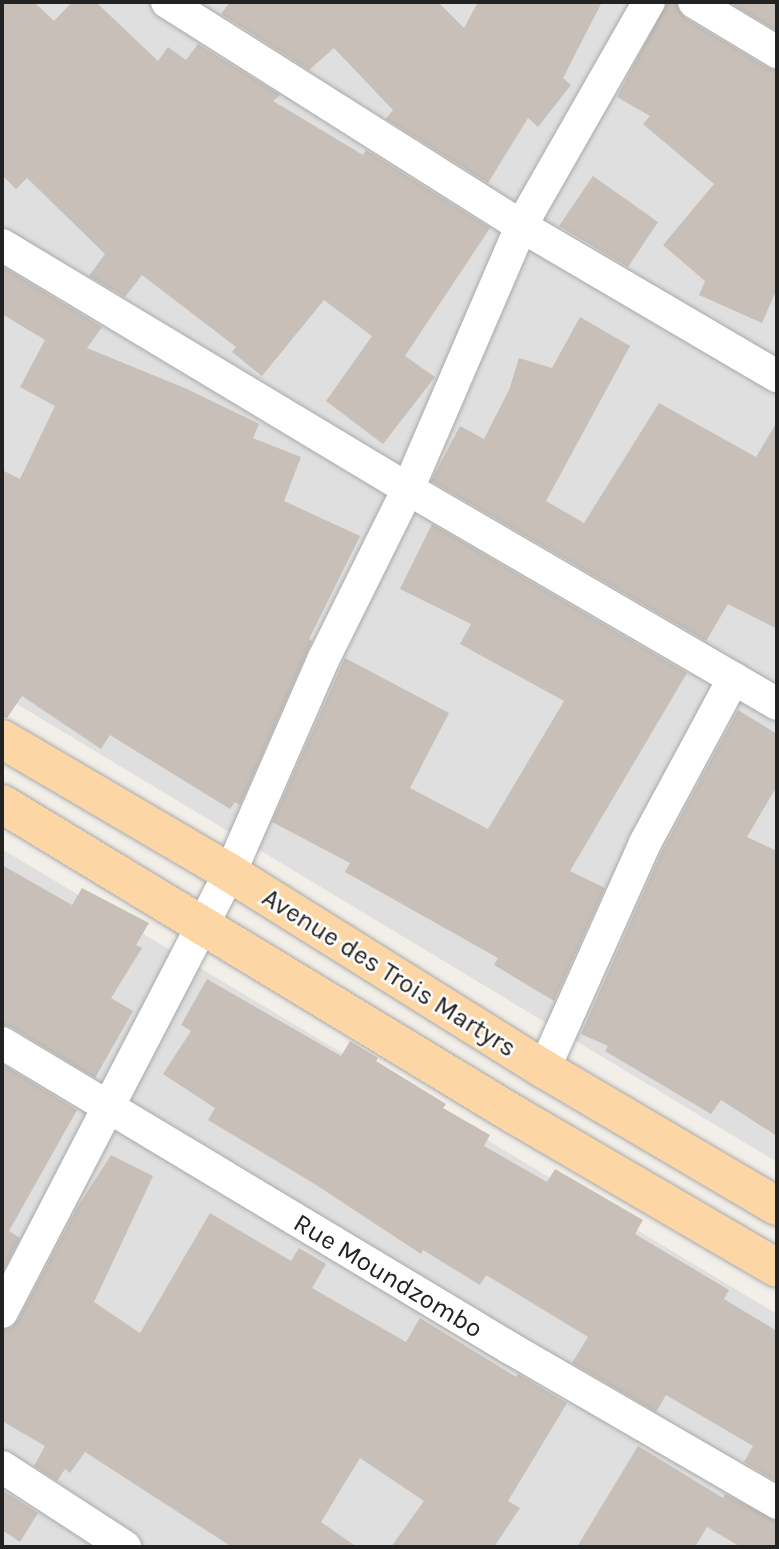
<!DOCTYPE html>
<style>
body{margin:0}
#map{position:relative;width:779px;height:1549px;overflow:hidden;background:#f2efe9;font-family:Karla,sans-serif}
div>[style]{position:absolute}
.residential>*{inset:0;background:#e0dfdf}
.building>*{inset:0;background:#c7bfb8}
.roads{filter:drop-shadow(0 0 2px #a9a9a9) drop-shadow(0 0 2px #a9a9a9)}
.street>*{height:32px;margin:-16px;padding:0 16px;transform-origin:16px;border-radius:16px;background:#fff}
.primary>*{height:38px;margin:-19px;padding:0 19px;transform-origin:19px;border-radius:19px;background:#fcd6a4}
span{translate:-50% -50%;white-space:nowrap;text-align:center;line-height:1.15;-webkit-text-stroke:5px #fff;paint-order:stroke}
.street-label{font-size:26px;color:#222}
.frame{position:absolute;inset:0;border:4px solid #222;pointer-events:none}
</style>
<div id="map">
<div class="residential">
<div style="clip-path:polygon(2px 2px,777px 2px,777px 1162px,2px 695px)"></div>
<div style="clip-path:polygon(2px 849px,777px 1314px,777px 1547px,2px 1547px)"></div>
</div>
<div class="building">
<div style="clip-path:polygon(2px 2px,34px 2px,54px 21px,72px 2px,96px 2px,158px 61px,168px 47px,186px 60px,198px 44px,280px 95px,273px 101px,363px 155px,366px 150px,490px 228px,405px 356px,435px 377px,383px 444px,326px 401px,372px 336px,324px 300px,262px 376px,232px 352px,236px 347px,142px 275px,125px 297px,89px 276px,105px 254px,27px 178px,16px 189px,2px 175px)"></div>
<div style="clip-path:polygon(230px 2px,438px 2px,464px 28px,478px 2px,602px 2px,563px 78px,571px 85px,538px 127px,528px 118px,488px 183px,386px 119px,393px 110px,334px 48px,309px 70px,221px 14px)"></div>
<div style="clip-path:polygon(667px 2px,676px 2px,685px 18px,768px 68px,777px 70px,777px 289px,762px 323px,699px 295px,705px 281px,663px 245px,714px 184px,643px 124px,650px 116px,617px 97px)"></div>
<div style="clip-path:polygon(729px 2px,777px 2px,777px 31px)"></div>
<div style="clip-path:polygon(593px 176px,658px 222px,628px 267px,559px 226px)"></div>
<div style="clip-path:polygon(2px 266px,102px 327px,87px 348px,187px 389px,259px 424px,253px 438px,301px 457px,284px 501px,360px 536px,309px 639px,312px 641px,240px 805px,235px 802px,230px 809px,110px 735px,101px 749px,22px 696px,7px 718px,2px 717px,2px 470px,20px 479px,55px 406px,20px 387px,45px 340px,2px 314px)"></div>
<div style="clip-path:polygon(580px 317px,630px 346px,546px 501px,584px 523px,659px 403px,756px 457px,777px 422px,777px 629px,728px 604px,706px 641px,431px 481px,460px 426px,484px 439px,509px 390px,519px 358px,552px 368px)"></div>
<div style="clip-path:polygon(432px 524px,687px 673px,570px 871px,605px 888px,554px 1001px,494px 965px,498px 958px,345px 872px,350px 863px,272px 822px,345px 658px,449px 713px,410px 788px,488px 829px,564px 701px,460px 644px,471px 624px,400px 589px)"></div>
<div style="clip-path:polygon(738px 710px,777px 734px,777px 786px,747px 837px,777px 851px,777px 1136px,721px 1100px,711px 1114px,605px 1051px,608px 1046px,581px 1034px,662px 851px)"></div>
<div style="clip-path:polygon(2px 865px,72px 905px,82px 888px,149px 923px,136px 945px,142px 948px,111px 998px,133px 1011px,95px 1078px,11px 1027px,2px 1025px)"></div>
<div style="clip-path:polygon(207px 979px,341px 1056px,350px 1041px,378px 1058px,376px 1061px,446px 1104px,443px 1108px,490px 1135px,484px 1146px,547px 1182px,555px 1169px,643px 1220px,635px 1234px,729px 1290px,724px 1299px,777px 1331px,777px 1482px,744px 1462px,753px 1446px,666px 1395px,656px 1412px,572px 1363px,588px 1337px,486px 1275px,480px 1285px,423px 1250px,421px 1254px,313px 1183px,208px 1120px,215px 1108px,163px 1074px,191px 1031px,181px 1025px)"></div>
<div style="clip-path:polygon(2px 1064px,77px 1110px,9px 1231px,20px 1238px,2px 1273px)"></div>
<div style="clip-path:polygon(111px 1155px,153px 1176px,94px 1302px,140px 1333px,210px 1213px,291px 1261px,299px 1248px,326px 1264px,312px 1288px,406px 1342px,420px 1318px,516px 1377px,518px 1374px,567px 1403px,508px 1501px,520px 1508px,494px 1547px,391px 1547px,424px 1501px,360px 1458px,321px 1522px,357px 1547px,232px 1547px,85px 1452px,70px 1473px,65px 1469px,57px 1481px,34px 1466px,45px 1446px,2px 1421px,2px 1330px,11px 1328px,18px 1320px,78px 1206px)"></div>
<div style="clip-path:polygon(638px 1446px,723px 1498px,725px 1494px,777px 1521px,777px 1547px,741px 1547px,707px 1527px,695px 1547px,577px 1547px)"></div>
<div style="clip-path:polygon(2px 1490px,38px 1513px,20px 1542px,2px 1530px)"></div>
</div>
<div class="roads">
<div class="street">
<div style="left:167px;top:2px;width:419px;rotate:32.3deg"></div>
<div style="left:521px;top:226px;width:297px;rotate:30.4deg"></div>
<div style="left:694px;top:2px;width:97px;rotate:31.1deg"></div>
<div style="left:2px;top:245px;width:474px;rotate:31deg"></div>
<div style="left:408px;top:489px;width:427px;rotate:30.2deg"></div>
<div style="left:2px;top:1043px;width:593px;rotate:30.98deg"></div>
<div style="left:510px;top:1348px;width:309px;rotate:30.1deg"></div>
<div style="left:544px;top:1069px;width:248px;rotate:-65.9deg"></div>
<div style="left:645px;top:843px;width:187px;rotate:-61.7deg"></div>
<div style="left:2px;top:1312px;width:495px;rotate:-62.6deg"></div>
<div style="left:230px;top:873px;width:235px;rotate:-66.4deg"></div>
<div style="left:324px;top:658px;width:189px;rotate:-63.6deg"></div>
<div style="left:408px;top:489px;width:286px;rotate:-66.7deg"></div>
<div style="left:521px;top:226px;width:258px;rotate:-60.3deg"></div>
<div style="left:2px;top:1467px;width:147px;rotate:33deg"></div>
</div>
<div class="primary">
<div style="left:2px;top:739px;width:264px;rotate:30.4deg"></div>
<div style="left:230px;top:873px;width:370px;rotate:32deg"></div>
<div style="left:544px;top:1069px;width:270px;rotate:30.5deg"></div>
<div style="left:2px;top:804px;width:600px;rotate:31.23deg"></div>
<div style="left:515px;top:1115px;width:303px;rotate:30.3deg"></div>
</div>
</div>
<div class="street-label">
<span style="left:389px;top:973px;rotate:32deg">Avenue des Trois Martyrs</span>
<span style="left:388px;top:1276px;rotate:31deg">Rue Moundzombo</span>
</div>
<div class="frame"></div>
</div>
